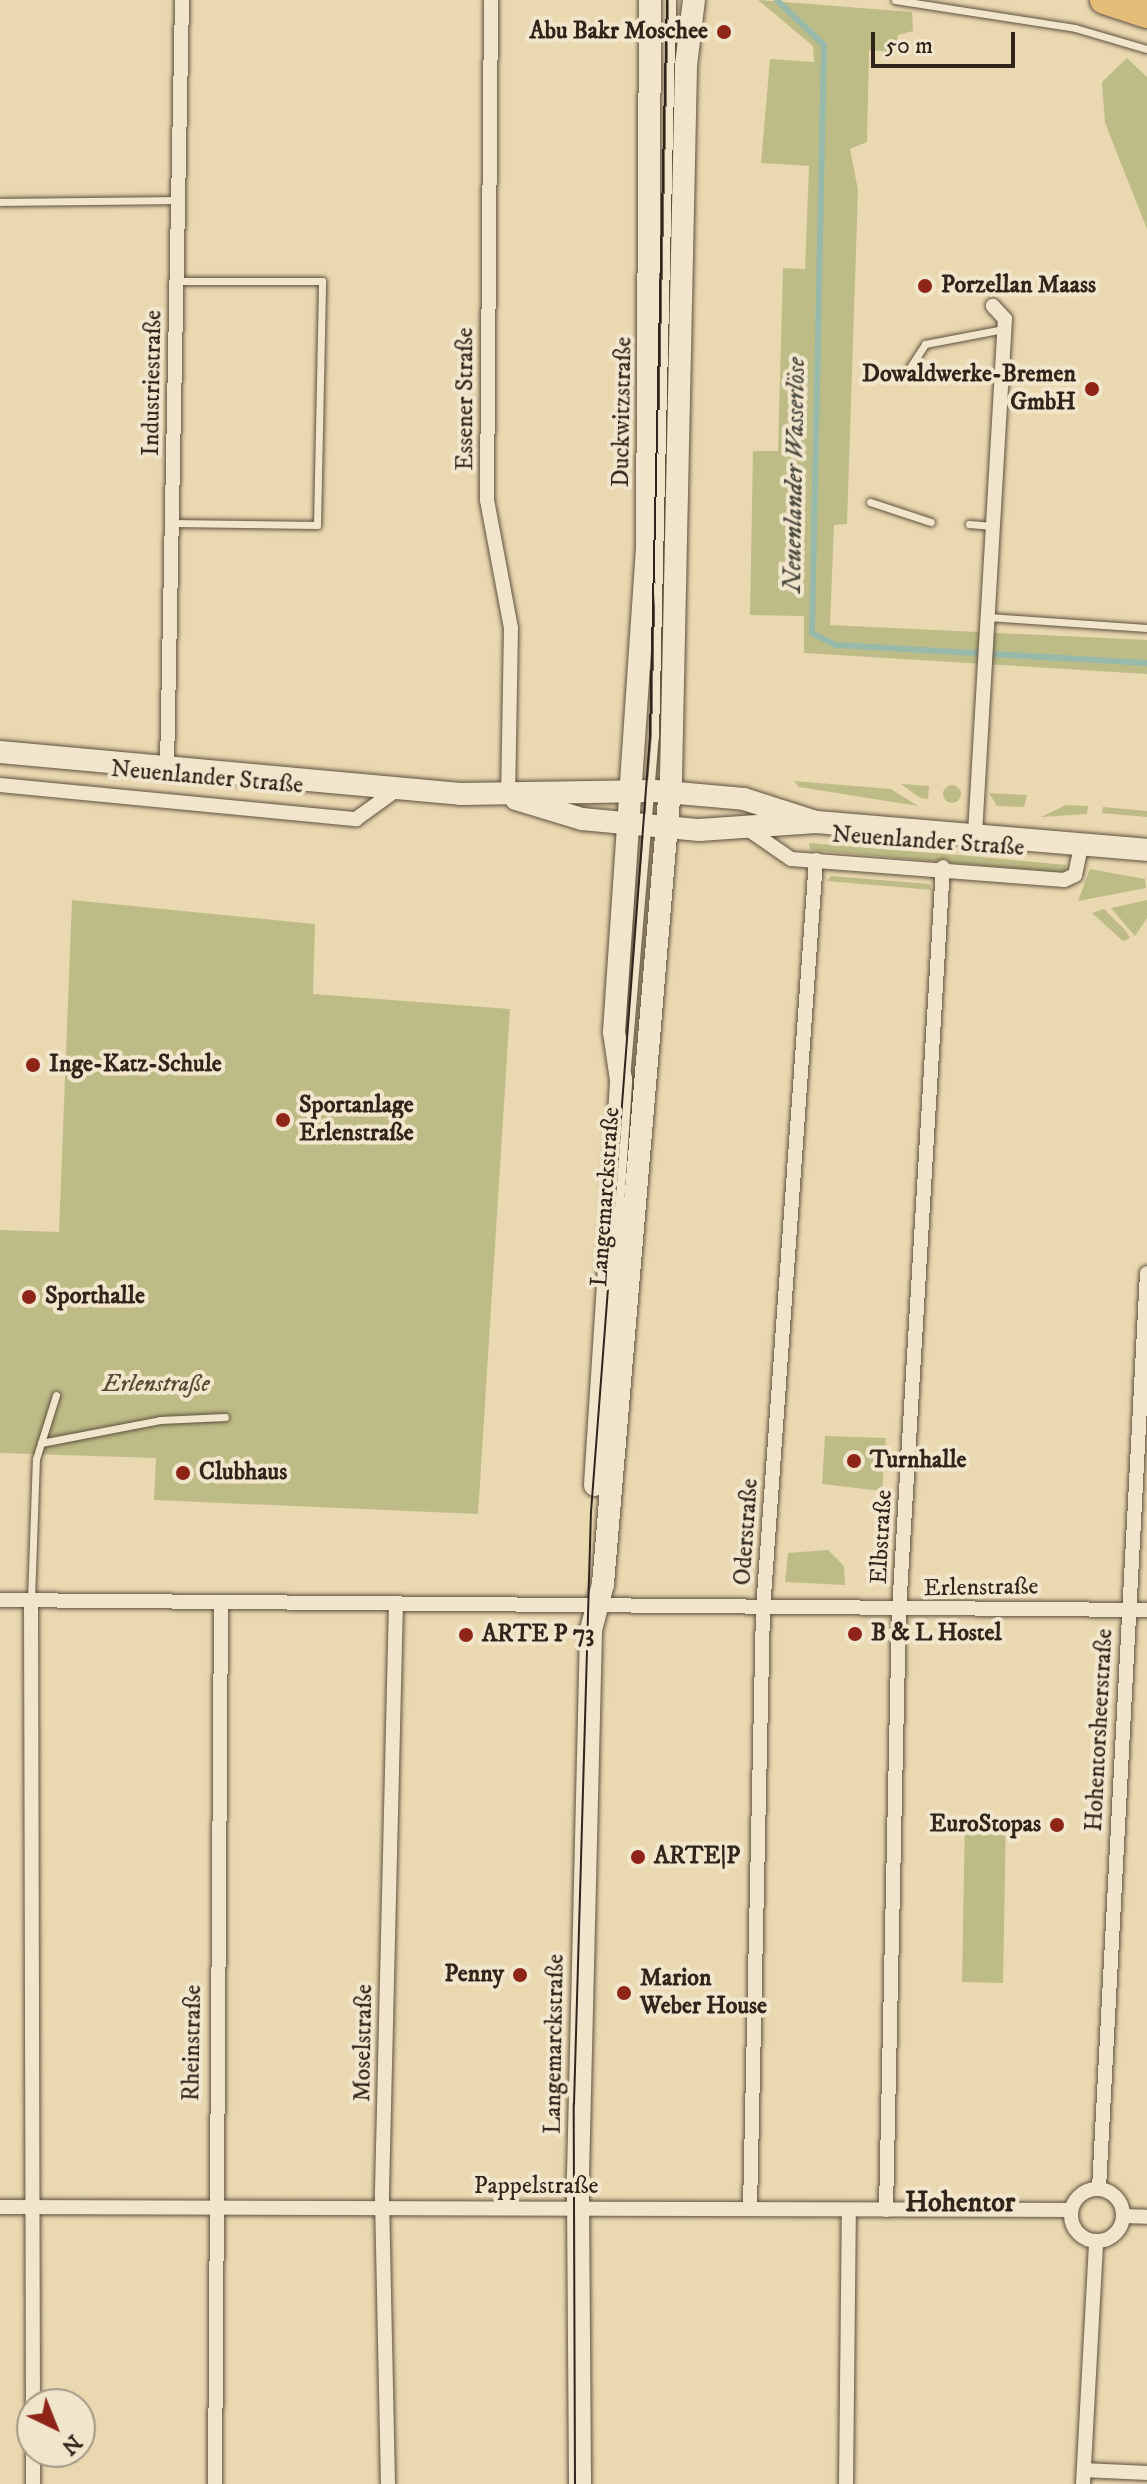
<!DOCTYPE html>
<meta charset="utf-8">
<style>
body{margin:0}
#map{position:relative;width:1147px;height:2484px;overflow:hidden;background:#ead8b0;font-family:"IM FELL DW Pica",serif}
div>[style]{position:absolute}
.green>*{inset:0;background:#bdbc86}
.round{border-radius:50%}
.stream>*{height:6px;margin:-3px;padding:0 3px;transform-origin:3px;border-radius:3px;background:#98baab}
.roads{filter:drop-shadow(0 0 2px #5f5140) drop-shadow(0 0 2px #5f5140)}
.lane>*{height:7px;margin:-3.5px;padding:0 3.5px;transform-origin:3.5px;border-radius:3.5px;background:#f1e6cc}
.street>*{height:14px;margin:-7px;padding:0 7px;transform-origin:7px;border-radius:7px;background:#f1e6cc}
.street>.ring{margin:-7px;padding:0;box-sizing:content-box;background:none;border:14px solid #f1e6cc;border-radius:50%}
.secondary>*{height:22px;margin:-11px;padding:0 11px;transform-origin:11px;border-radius:11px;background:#f1e6cc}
.highway>*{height:28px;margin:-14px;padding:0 14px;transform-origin:14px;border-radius:14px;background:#e5bc78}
.tram>*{height:2px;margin:-1px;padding:0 1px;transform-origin:1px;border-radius:1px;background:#31241a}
.dots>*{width:22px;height:22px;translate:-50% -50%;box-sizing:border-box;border:4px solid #f1e6cc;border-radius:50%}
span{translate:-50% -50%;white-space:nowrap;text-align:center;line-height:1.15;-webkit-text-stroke:8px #f1e6cc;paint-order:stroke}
.poi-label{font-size:24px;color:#31241a;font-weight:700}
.right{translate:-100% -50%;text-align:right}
.left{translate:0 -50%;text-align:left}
.street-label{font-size:24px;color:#31241a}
.park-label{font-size:24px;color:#544a35;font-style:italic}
.water-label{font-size:26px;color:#4b4a3e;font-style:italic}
.quarter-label{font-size:28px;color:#31241a;font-weight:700}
.north{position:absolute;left:16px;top:2388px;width:80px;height:80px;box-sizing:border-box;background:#f1e6cc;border:2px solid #a49885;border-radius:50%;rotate:137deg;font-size:22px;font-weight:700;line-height:32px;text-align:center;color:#31241a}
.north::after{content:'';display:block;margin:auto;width:28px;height:36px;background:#8f2418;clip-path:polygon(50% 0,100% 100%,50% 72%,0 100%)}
.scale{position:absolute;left:871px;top:32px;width:144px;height:36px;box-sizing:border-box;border:4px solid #31241a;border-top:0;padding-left:10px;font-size:24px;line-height:28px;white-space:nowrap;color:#31241a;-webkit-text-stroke:6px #f1e6cc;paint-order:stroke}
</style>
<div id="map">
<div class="green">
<div style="clip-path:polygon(758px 0,912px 12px,913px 31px,898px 35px,895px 52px,869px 50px,867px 142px,850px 149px,858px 190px,847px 524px,834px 525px,830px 625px,1147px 640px,1147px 674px,804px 653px,804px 616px,750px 615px,753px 451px,778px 451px,783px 268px,805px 269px,809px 166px,761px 163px,770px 59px,814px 62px,813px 46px)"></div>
<div style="clip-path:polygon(1127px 58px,1147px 77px,1147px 229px,1105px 123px,1102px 82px)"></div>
<div style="clip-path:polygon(794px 781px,891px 789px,918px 806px,799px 787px)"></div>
<div style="clip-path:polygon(901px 784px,929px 786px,928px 799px,920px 798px)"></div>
<div class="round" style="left:943px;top:785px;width:18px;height:18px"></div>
<div style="clip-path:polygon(989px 793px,1027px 795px,1024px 807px,997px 806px)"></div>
<div style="clip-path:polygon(1066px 805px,1088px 806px,1087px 814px,1041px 817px)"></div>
<div style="clip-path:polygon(1103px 807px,1147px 811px,1147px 817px,1102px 813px)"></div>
<div style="clip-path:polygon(809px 843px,971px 856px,1066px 865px,1065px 873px,943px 862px,810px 850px)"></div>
<div style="clip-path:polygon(1090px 869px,1145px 879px,1146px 888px,1078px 901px)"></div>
<div style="clip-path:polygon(831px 876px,929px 884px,932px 890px,827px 881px)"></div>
<div style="clip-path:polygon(72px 900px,315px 924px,313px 994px,510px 1009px,478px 1514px,154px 1500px,156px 1458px,0 1453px,0 1230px,59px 1232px)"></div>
<div style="clip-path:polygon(1147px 900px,1147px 918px,1135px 936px,1111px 908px)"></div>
<div style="clip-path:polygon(1104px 909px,1125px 930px,1130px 938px,1123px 941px,1092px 913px)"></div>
<div style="clip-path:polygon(825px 1436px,886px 1438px,882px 1491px,822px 1484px)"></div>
<div style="clip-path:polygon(828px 1550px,844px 1566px,845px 1585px,785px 1582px,788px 1553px)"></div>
<div style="clip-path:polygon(965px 1817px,1006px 1817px,1003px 1983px,962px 1982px)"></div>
</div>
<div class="stream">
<div style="left:777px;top:0;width:65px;rotate:43.8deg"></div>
<div style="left:824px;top:45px;width:588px;rotate:91.17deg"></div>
<div style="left:812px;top:633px;width:27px;rotate:27deg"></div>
<div style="left:836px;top:645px;width:312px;rotate:3.3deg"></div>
</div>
<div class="roads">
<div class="lane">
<div style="left:895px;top:0;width:182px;rotate:8.8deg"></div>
<div style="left:1075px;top:28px;width:75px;rotate:16.3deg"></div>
<div style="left:0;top:202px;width:178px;rotate:-0.6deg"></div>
<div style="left:905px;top:375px;width:37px;rotate:-57deg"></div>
<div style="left:925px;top:344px;width:80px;rotate:-10.8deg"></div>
<div style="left:870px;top:502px;width:64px;rotate:18.2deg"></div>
<div style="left:172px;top:523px;width:145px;rotate:0.8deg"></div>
<div style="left:317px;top:525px;width:244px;rotate:-88.8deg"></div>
<div style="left:322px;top:281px;width:144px;rotate:180deg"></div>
<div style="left:969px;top:524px;width:24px;rotate:5deg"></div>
<div style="left:988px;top:617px;width:159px;rotate:4deg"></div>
<div style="left:627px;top:1067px;width:332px;rotate:-85.2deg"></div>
<div style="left:655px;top:736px;width:736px;rotate:-88.68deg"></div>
<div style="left:41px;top:1443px;width:121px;rotate:-10.9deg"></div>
<div style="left:160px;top:1420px;width:65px;rotate:-2.6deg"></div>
<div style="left:31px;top:1600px;width:141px;rotate:-88deg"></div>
<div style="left:36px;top:1459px;width:67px;rotate:-72.6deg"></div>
</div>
<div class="street">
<div style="left:491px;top:0;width:500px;rotate:90.46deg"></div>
<div style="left:487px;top:500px;width:130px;rotate:79.4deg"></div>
<div style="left:511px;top:628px;width:168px;rotate:91deg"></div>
<div style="left:167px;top:767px;width:767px;rotate:-88.88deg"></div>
<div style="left:0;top:785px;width:358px;rotate:5.5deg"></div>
<div style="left:356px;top:819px;width:53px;rotate:-35.8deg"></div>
<div style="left:752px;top:832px;width:47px;rotate:34.7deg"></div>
<div style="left:791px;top:859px;width:274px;rotate:4.4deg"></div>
<div style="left:1064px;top:880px;width:12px;rotate:-24deg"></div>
<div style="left:1075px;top:875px;width:33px;rotate:-78deg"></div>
<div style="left:975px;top:834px;width:516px;rotate:-86.67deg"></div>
<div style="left:1005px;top:319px;width:18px;rotate:-133deg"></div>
<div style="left:0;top:1600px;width:1147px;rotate:0.5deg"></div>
<div style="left:31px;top:1600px;width:804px;rotate:89.86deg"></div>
<div style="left:1099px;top:2189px;width:917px;rotate:-87deg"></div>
<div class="ring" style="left:1071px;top:2189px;width:38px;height:38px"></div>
<div style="left:0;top:2207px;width:1071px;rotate:0.16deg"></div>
<div style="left:750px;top:2209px;width:599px;rotate:-88.76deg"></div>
<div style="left:763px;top:1610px;width:752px;rotate:-85.96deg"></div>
<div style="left:886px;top:2210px;width:599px;rotate:-88.76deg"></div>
<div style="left:899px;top:1611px;width:745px;rotate:-86.62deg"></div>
<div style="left:1123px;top:2216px;width:24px;rotate:2deg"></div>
<div style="left:1084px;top:2470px;width:63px;rotate:2.7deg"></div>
<div style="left:33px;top:2484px;width:32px;rotate:-90deg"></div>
<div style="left:215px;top:2484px;width:882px;rotate:-89.61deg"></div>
<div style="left:388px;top:2484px;width:293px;rotate:-91.2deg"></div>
<div style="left:382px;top:2191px;width:588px;rotate:-88.64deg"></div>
<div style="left:846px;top:2484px;width:274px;rotate:-89.4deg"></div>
<div style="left:1083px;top:2484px;width:243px;rotate:-86.9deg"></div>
</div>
<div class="secondary">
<div style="left:0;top:752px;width:462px;rotate:5.2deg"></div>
<div style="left:460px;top:794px;width:195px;rotate:-0.9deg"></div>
<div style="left:655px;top:791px;width:89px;rotate:5.1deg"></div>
<div style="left:744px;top:799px;width:76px;rotate:17.7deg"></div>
<div style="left:516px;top:799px;width:69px;rotate:16.9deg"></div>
<div style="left:582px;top:819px;width:118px;rotate:5.4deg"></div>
<div style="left:699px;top:830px;width:117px;rotate:-3.9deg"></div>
<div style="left:816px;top:822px;width:332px;rotate:4.8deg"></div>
<div style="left:595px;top:1485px;width:406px;rotate:-86.3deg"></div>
<div style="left:621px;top:1080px;width:49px;rotate:-98.3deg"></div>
<div style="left:614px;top:1032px;width:488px;rotate:-86.1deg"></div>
<div style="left:647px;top:545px;width:545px;rotate:-89.68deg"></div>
<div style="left:580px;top:2484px;width:309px;rotate:-90.4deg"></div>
<div style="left:578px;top:2175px;width:545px;rotate:-88.63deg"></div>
<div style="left:591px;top:1630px;width:48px;rotate:-75.4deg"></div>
<div style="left:603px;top:1584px;width:811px;rotate:-85.19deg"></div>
<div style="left:671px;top:776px;width:711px;rotate:-88.79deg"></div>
<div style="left:686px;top:65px;width:65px;rotate:-83deg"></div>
</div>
<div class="highway">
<div style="left:1104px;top:0;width:45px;rotate:18deg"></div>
</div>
</div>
<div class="tram">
<div style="left:575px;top:2484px;width:380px;rotate:-90.2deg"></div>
<div style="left:574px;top:2104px;width:592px;rotate:-88.36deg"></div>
<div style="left:591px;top:1512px;width:778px;rotate:-85.65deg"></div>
<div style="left:650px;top:736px;width:736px;rotate:-88.68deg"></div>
</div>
<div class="dots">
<div style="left:724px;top:32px;background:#8f2418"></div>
<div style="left:925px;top:286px;background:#8f2418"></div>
<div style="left:1092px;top:389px;background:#8f2418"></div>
<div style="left:33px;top:1065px;background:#8f2418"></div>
<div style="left:283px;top:1120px;background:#8f2418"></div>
<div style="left:29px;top:1297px;background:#8f2418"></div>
<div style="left:854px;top:1461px;background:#8f2418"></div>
<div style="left:183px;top:1473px;background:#8f2418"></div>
<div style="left:855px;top:1634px;background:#8f2418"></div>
<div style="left:466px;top:1635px;background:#8f2418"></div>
<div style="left:1057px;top:1825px;background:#8f2418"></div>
<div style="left:638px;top:1857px;background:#8f2418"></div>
<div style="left:520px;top:1975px;background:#8f2418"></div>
<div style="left:624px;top:1993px;background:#8f2418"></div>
</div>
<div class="poi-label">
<span class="right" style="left:708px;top:32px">Abu Bakr Moschee</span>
<span class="left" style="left:941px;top:286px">Porzellan Maass</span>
<span class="right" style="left:1076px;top:389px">Dowaldwerke-Bremen<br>GmbH</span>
<span class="left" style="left:49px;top:1065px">Inge-Katz-Schule</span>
<span class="left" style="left:299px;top:1120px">Sportanlage<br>Erlenstraße</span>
<span class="left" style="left:45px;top:1297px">Sporthalle</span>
<span class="left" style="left:870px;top:1461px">Turnhalle</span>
<span class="left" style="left:199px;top:1473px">Clubhaus</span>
<span class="left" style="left:871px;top:1634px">B &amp; L Hostel</span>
<span class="left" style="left:482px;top:1635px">ARTE P 73</span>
<span class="right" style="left:1041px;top:1825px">EuroStopas</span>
<span class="left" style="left:654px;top:1857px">ARTE|P</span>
<span class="right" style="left:504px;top:1975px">Penny</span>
<span class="left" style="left:640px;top:1993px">Marion<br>Weber House</span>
</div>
<div class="street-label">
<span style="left:153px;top:383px;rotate:-89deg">Industriestraße</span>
<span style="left:466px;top:399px;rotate:-90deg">Essener Straße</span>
<span style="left:623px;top:412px;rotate:-89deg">Duckwitzstraße</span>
<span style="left:207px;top:778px;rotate:5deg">Neuenlander Straße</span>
<span style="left:928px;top:842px;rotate:4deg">Neuenlander Straße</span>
<span style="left:606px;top:1197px;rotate:-86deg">Langemarckstraße</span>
<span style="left:747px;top:1532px;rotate:-86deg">Oderstraße</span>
<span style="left:882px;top:1537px;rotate:-87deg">Elbstraße</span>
<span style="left:981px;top:1588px;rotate:-1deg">Erlenstraße</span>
<span style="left:1100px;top:1730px;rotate:-87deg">Hohentorsheerstraße</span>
<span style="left:193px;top:2043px;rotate:-89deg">Rheinstraße</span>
<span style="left:364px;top:2043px;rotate:-89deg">Moselstraße</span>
<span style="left:555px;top:2044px;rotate:-89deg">Langemarckstraße</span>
<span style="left:536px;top:2187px">Pappelstraße</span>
</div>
<div class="park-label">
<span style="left:156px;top:1385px">Erlenstraße</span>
</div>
<div class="water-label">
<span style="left:795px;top:475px;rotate:-89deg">Neuenlander Wasserlöse</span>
</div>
<div class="quarter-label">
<span style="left:960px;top:2203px">Hohentor</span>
</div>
<div class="north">N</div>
<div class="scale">50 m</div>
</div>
